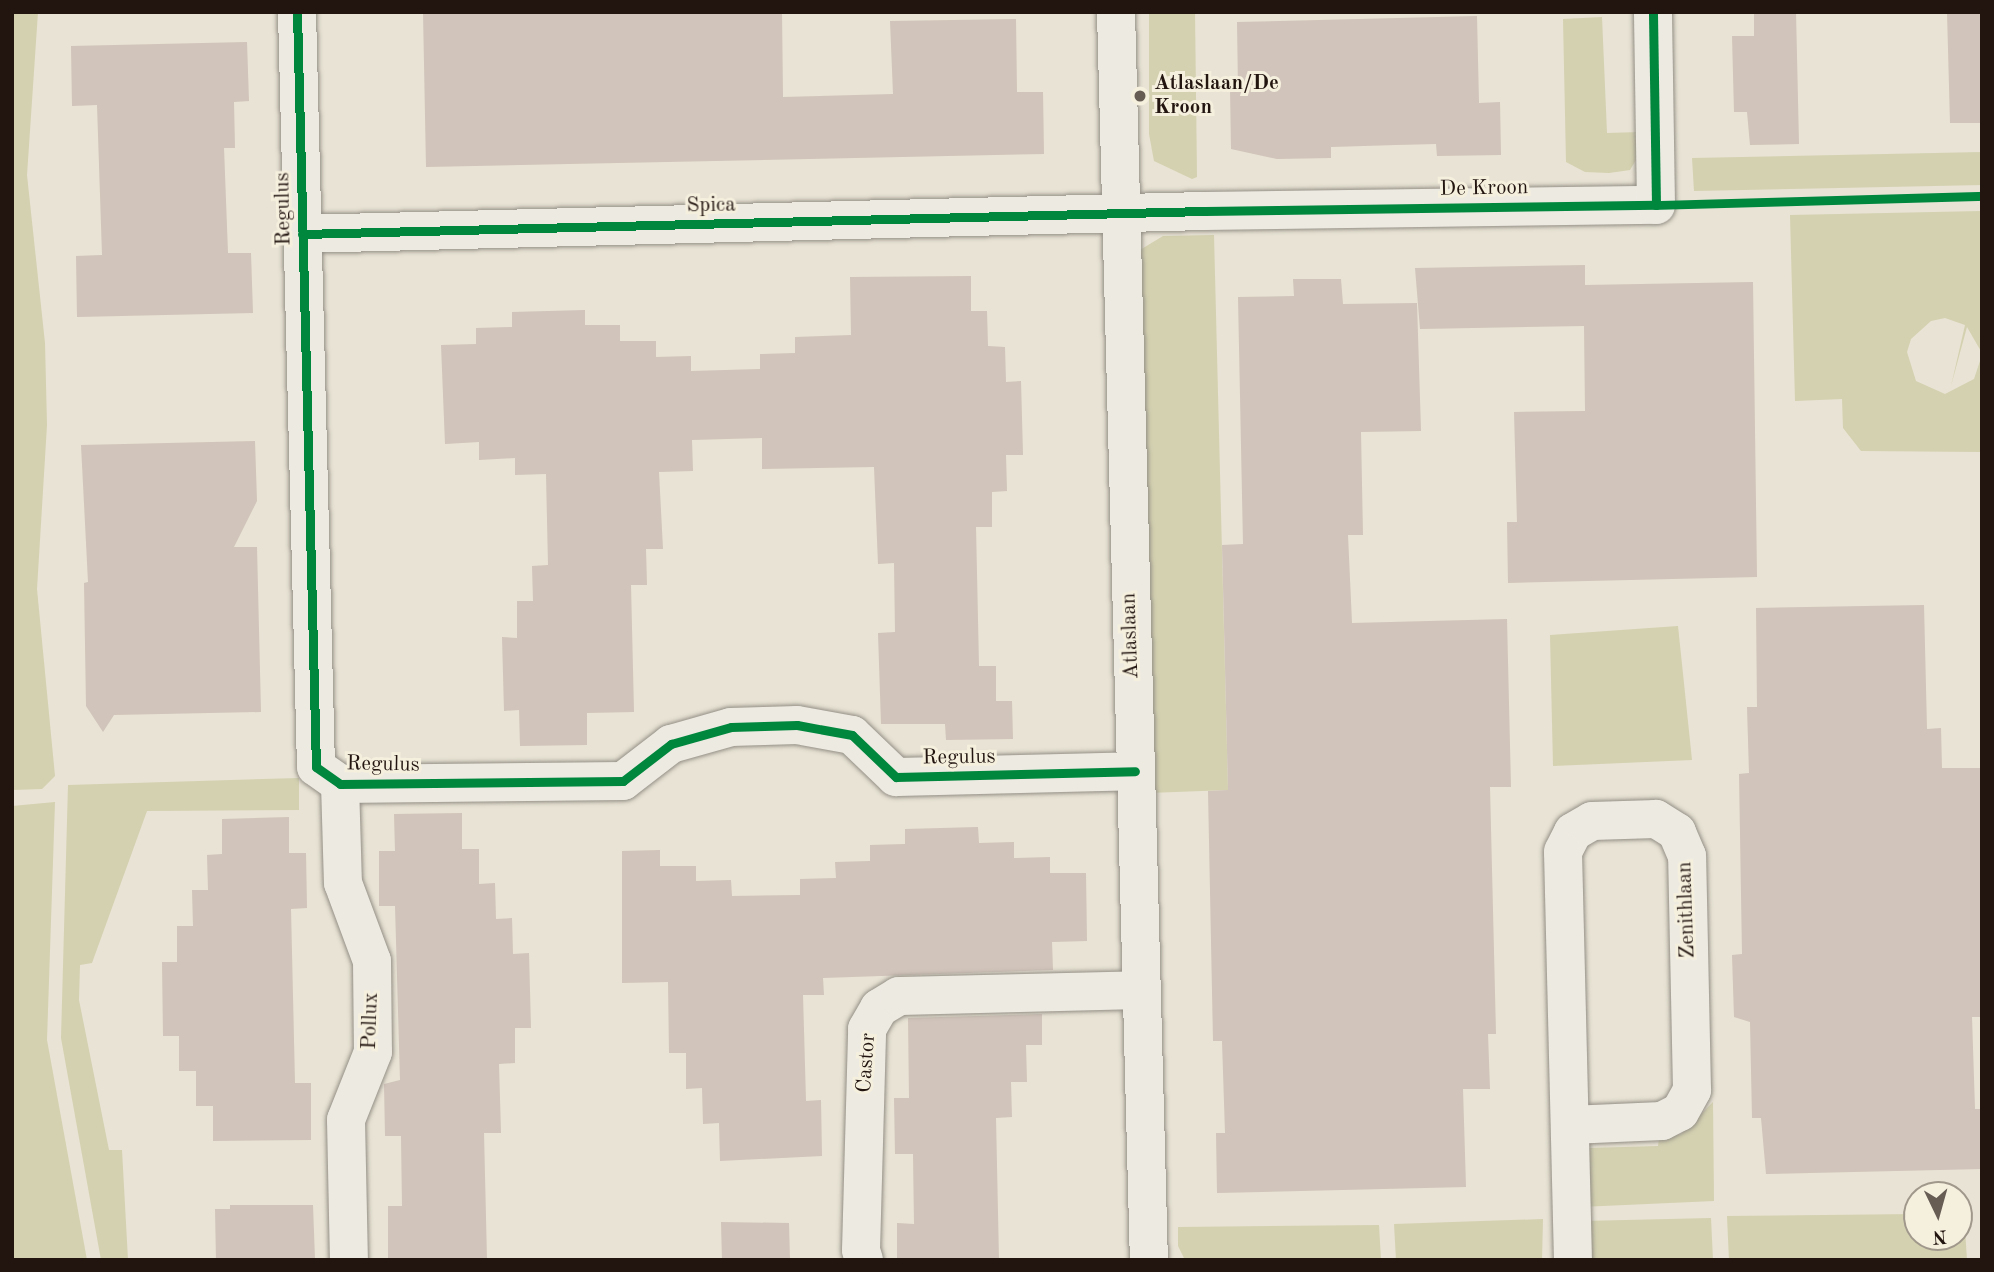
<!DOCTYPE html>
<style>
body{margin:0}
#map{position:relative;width:1994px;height:1272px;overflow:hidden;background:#e8e3d4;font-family:"Old Standard TT",serif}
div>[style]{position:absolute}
.green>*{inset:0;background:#d3d1b0}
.building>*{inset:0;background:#d1c4ba}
.roads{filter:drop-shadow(0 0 2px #948f86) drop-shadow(0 0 2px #948f86)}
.street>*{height:38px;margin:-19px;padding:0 19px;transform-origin:19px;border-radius:19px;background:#edeae2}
.secondary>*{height:38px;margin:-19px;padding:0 19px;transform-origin:19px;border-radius:19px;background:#edeae2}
.cycleway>*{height:9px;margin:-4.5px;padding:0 4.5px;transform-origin:4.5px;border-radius:4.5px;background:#00873e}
.dots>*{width:19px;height:19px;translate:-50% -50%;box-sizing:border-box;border:4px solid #f5efde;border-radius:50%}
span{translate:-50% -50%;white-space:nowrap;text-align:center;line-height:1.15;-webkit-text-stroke:6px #f5efde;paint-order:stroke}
.poi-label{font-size:21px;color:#221510;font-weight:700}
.left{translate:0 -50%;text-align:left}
.street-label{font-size:21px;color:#221510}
.frame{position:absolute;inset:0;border:14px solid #221510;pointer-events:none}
.north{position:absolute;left:1903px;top:1181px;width:70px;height:70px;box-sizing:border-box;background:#f5efde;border:2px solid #a1988c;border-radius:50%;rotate:175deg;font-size:19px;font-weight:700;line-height:28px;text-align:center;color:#221510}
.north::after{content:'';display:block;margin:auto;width:24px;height:32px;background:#675d55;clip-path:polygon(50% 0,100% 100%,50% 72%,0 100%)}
</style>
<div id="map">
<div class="green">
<div style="clip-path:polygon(12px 12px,38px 12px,27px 175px,45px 343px,47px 425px,37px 589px,55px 776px,42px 789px,12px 790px)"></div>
<div style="clip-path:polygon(1149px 12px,1195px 12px,1197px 177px,1192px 179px,1154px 161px,1149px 134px)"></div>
<div style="clip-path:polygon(1602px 17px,1607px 133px,1640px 132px,1639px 155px,1630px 170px,1609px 173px,1585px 172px,1566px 162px,1563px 19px)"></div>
<div style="clip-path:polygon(1982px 152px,1982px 185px,1694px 191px,1692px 158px)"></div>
<div style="clip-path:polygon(1982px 211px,1982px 353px,1967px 327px,1951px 386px,1965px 325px,1945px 318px,1931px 321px,1911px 339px,1907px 352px,1916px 381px,1945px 394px,1974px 379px,1982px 355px,1982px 452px,1861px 451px,1843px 428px,1842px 399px,1795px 401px,1790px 215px)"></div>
<div style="clip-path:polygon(1214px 235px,1228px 790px,1149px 793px,1135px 253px,1163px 236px)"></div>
<div style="clip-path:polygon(1678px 626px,1692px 760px,1553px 766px,1550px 635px)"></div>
<div style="clip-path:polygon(299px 778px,299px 810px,147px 811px,92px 963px,80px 965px,79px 1000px,109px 1150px,122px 1150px,128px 1260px,101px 1260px,61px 1038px,68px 785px)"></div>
<div style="clip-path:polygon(55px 802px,47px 1040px,87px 1260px,12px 1260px,12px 806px)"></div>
<div style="clip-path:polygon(1713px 1102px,1714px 1201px,1580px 1207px,1589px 1148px,1658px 1146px,1659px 1138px,1681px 1134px)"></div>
<div style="clip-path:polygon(1917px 1214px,1917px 1237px,1959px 1237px,1959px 1214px,1964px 1214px,1967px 1260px,1729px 1260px,1727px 1216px)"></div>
<div style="clip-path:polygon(1711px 1218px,1713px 1260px,1582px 1260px,1583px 1221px)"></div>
<div style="clip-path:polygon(1543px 1219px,1542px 1260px,1396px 1260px,1394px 1224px)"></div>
<div style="clip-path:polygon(1379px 1225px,1381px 1260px,1185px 1260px,1178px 1246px,1178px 1227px)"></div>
</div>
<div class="building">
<div style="clip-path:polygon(423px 12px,782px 12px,783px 97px,893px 94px,890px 21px,1016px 19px,1017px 92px,1043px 92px,1044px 154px,426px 167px)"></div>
<div style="clip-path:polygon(1754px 12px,1796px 12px,1799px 144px,1750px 145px,1747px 112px,1734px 112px,1732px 36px,1754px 36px)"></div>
<div style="clip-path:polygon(1947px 12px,1982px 12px,1982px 123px,1950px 123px)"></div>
<div style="clip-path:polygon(1477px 16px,1479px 103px,1500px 102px,1501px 155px,1437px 156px,1436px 144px,1396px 145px,1331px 147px,1331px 158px,1277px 159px,1231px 149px,1230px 88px,1238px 88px,1237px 22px)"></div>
<div style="clip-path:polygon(247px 42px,249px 101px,234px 102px,235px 148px,224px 148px,228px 253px,251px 253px,253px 313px,77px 317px,76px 256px,102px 255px,97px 105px,72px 106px,71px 46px)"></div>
<div style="clip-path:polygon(1585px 265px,1585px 285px,1753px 282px,1757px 577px,1508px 583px,1507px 522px,1517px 522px,1514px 412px,1585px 411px,1584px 326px,1420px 329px,1415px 268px)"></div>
<div style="clip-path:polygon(971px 276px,971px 311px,987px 311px,988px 346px,1005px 347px,1006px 382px,1021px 381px,1023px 455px,1006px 455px,1007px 491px,992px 492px,992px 527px,976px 527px,979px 666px,996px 666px,996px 701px,1012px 701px,1013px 739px,946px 740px,945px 724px,881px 724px,878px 633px,895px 632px,894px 563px,878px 564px,874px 467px,762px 469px,762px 438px,692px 440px,693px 471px,659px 472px,663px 549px,646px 549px,647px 585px,631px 585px,634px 712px,587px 713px,587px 745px,520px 746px,519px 710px,504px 711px,502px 637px,517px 638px,517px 601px,533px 601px,532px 566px,548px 565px,546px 474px,515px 475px,515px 458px,479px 460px,479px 442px,445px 444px,441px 345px,476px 344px,476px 328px,512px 327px,512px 312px,585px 310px,585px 325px,620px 325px,620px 341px,656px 341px,656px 357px,691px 356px,691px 371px,760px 369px,760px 354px,795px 353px,795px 337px,851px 335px,850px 277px)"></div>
<div style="clip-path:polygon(1293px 279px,1341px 279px,1343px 304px,1417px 303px,1421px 431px,1361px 432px,1363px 535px,1348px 535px,1352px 623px,1507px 619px,1511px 787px,1490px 787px,1496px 1034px,1488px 1034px,1490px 1089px,1463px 1089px,1466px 1187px,1217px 1193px,1216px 1133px,1225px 1133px,1222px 1041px,1213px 1041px,1208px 791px,1228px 790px,1222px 545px,1243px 544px,1238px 297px,1294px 296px)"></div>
<div style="clip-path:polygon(255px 441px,257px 501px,234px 547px,257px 547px,261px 712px,114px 715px,103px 732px,86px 706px,84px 583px,88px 582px,81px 445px)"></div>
<div style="clip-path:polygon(1924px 605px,1927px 729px,1941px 728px,1942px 768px,1982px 768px,1982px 1017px,1972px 1017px,1975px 1109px,1982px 1109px,1982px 1169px,1766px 1174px,1761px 1118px,1752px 1118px,1750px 1022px,1734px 1017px,1732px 955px,1742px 954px,1739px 774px,1749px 773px,1747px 707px,1757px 707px,1756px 608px)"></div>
<div style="clip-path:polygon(462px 813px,462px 849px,479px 849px,479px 884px,495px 883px,496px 919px,512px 918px,513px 954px,529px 953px,531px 1028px,515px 1028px,515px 1063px,499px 1064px,501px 1133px,484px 1133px,487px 1260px,388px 1260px,388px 1206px,402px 1206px,401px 1136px,385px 1136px,384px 1084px,400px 1080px,395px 906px,379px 906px,379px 851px,395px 851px,394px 814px)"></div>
<div style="clip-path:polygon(289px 817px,289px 853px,306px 853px,307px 908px,291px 909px,295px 1083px,311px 1083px,311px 1140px,213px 1141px,213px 1106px,196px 1106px,196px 1071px,179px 1071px,179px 1036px,163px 1036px,162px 962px,177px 962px,177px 926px,193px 926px,192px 890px,208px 890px,207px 855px,222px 854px,222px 819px)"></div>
<div style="clip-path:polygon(978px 827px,979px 843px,1014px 842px,1014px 858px,1050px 857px,1050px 873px,1086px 873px,1087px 941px,1052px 942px,1053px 970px,823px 978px,824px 995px,803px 995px,806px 1101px,821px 1100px,822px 1156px,720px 1161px,719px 1123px,703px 1124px,702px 1088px,686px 1089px,686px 1053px,669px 1053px,668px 982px,622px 983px,622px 851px,660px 850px,660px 866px,696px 866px,696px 881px,731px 880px,732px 896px,800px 895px,800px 879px,836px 878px,835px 862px,870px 861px,870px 845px,905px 844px,905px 829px)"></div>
<div style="clip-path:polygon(1042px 1014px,1042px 1045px,1026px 1045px,1027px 1082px,1011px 1082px,1012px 1117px,996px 1118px,999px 1260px,897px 1260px,897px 1223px,914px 1224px,913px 1154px,895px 1154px,894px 1098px,909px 1098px,908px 1018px)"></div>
<div style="clip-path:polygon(230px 1205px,313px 1205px,315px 1260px,216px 1260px,215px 1209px,230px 1209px)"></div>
<div style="clip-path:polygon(721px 1222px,789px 1223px,790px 1260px,722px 1260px)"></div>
</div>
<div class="roads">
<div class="street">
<div style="left:297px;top:12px;width:755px;rotate:88.56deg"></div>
<div style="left:316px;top:767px;width:29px;rotate:35deg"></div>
<div style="left:340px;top:784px;width:283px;rotate:-0.6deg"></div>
<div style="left:623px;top:781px;width:61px;rotate:-37.6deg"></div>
<div style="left:671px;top:744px;width:62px;rotate:-15.8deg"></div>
<div style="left:731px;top:727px;width:66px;rotate:-1.7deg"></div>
<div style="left:797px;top:725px;width:56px;rotate:10.3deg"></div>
<div style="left:852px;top:735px;width:61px;rotate:43.7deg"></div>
<div style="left:896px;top:777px;width:239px;rotate:-1.4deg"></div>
<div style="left:302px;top:234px;width:903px;rotate:-1.46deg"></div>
<div style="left:1205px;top:211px;width:451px;rotate:-0.8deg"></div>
<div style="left:1656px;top:205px;width:193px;rotate:-90.9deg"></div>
<div style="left:340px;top:784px;width:99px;rotate:88.3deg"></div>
<div style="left:343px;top:883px;width:83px;rotate:69.6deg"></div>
<div style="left:372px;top:961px;width:91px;rotate:89.4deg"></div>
<div style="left:373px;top:1052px;width:73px;rotate:111.7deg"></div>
<div style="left:346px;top:1120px;width:140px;rotate:88.8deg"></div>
<div style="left:1570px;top:1125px;width:92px;rotate:-2.5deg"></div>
<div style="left:1662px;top:1121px;width:20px;rotate:-27deg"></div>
<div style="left:1680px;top:1112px;width:25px;rotate:-61deg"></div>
<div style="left:1692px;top:1090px;width:234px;rotate:-91.2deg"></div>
<div style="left:1687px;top:856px;width:26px;rotate:-113deg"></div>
<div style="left:1677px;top:832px;width:25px;rotate:-148deg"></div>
<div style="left:1656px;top:819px;width:64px;rotate:178.2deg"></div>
<div style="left:1592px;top:821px;width:22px;rotate:150deg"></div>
<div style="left:1573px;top:832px;width:22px;rotate:117deg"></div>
<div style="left:1563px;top:852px;width:408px;rotate:88.6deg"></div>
<div style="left:864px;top:1260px;width:10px;rotate:-107deg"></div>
<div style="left:861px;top:1250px;width:221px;rotate:-88.4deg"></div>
<div style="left:867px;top:1029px;width:24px;rotate:-60deg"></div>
<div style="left:879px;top:1008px;width:23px;rotate:-31deg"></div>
<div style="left:899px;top:996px;width:242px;rotate:-1.4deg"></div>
</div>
<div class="secondary">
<div style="left:1116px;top:12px;width:1248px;rotate:88.49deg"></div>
</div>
</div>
<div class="cycleway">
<div style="left:297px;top:12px;width:755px;rotate:88.56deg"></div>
<div style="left:316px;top:767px;width:29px;rotate:35deg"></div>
<div style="left:340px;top:784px;width:283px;rotate:-0.6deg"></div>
<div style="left:623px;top:781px;width:61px;rotate:-37.6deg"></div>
<div style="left:671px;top:744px;width:62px;rotate:-15.8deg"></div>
<div style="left:731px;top:727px;width:66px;rotate:-1.7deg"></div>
<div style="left:797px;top:725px;width:56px;rotate:10.3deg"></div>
<div style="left:852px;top:735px;width:61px;rotate:43.7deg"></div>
<div style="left:896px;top:777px;width:239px;rotate:-1.4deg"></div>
<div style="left:1656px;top:205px;width:326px;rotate:-1.6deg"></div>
<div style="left:302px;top:234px;width:903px;rotate:-1.46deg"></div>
<div style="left:1205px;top:211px;width:451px;rotate:-0.8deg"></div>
<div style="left:1656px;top:205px;width:193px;rotate:-90.9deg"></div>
</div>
<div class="dots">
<div style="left:1140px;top:96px;background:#675d55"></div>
</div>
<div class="poi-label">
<span class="left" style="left:1154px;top:96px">Atlaslaan/De<br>Kroon</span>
</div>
<div class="street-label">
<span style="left:1484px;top:189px;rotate:-1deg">De Kroon</span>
<span style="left:711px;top:206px;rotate:-1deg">Spica</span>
<span style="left:284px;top:209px;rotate:-91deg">Regulus</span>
<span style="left:1131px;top:636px;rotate:-92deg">Atlaslaan</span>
<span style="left:959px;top:758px;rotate:-1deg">Regulus</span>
<span style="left:383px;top:765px;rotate:1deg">Regulus</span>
<span style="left:1687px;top:910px;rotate:-92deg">Zenithlaan</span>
<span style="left:371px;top:1021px;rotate:-88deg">Pollux</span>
<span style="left:867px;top:1063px;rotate:-86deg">Castor</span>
</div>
<div class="frame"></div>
<div class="north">N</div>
</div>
